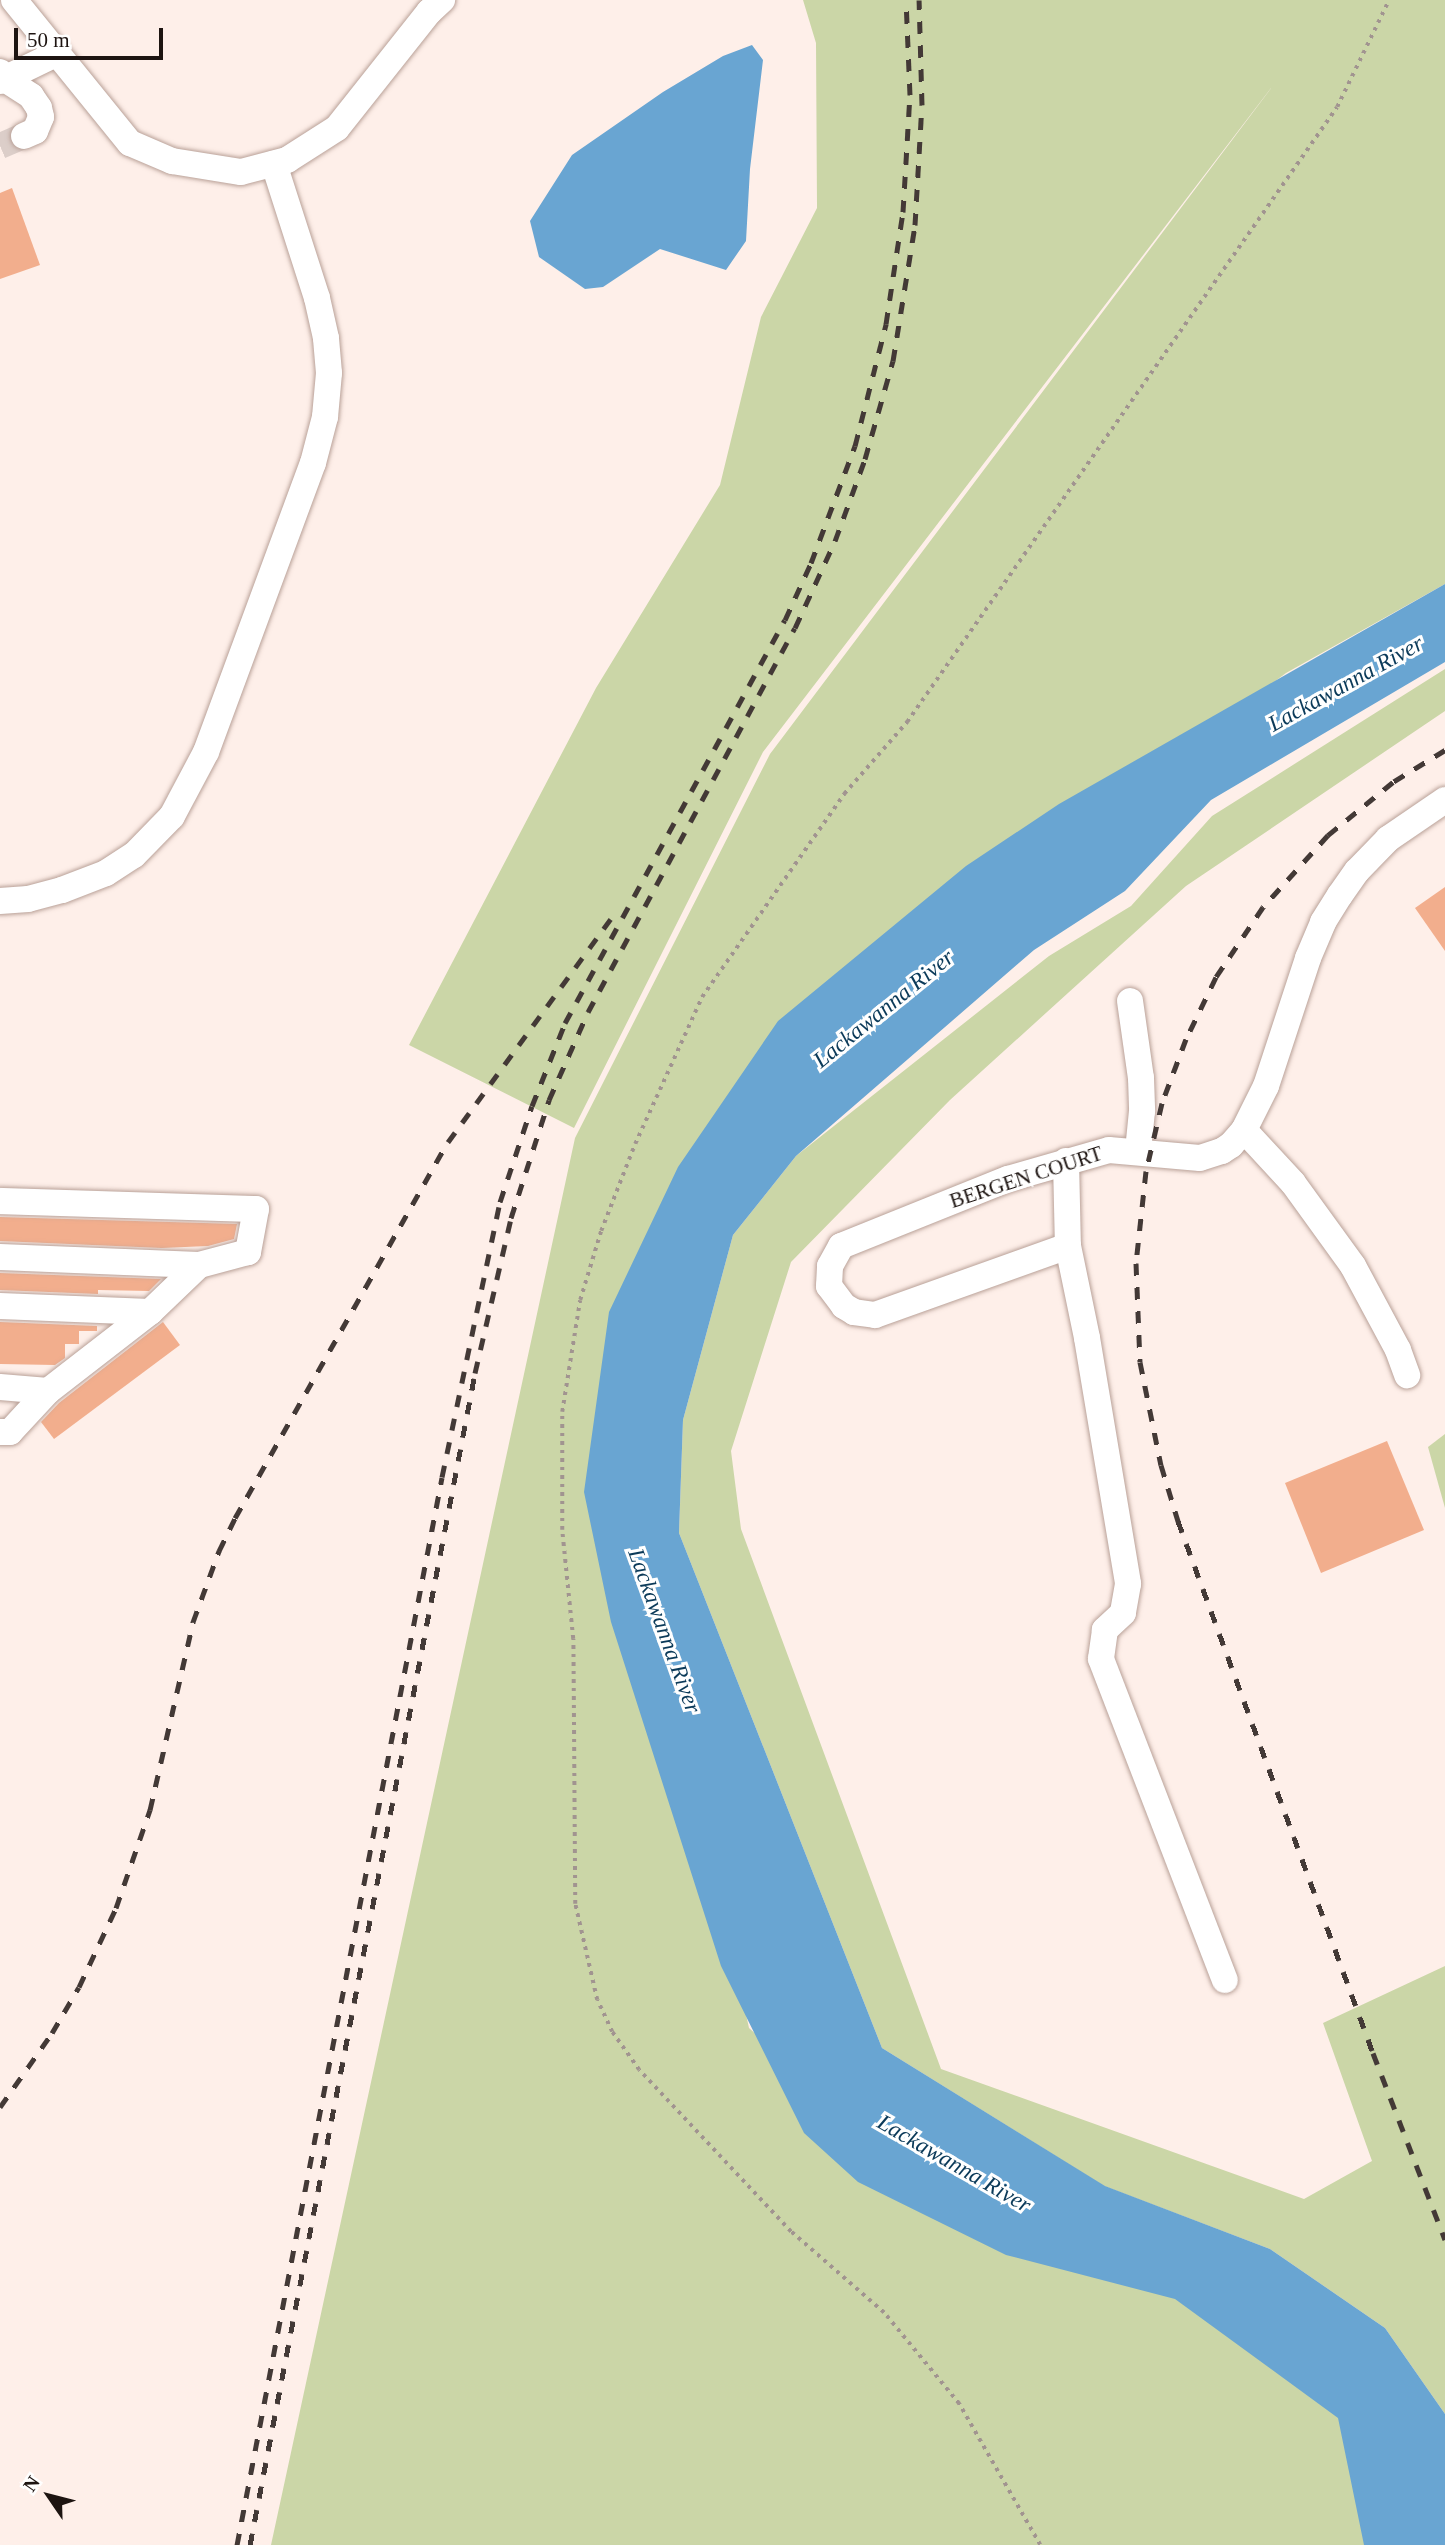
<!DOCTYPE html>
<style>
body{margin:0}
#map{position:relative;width:1445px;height:2545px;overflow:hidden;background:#feefe9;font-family:Georgia,serif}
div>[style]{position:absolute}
.green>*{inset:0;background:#cbd6a7}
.water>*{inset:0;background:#69a5d2}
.building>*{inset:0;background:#f2ae8d}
.minor-tunnel>*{height:26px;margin-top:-13px;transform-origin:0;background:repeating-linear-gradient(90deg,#dccec9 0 26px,transparent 0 39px)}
.path>*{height:3.5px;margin-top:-1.75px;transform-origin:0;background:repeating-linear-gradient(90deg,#a19490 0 3.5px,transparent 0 8.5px)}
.roads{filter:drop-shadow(0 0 2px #b9a198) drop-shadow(0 0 2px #b9a198)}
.minor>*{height:26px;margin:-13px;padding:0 13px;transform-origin:13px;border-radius:13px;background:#fff}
.rail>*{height:5px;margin-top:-2.5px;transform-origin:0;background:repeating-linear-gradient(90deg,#433936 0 12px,transparent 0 24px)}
span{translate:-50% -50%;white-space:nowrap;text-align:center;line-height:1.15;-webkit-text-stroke:6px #fff;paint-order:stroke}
.street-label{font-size:21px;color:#1d1411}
.water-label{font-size:23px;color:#0b3a59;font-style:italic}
.north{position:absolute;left:14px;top:2461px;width:70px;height:70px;-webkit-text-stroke:5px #fff;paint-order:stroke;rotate:305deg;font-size:19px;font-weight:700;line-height:28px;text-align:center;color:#1d1411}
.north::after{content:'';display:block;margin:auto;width:24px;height:32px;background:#1d1411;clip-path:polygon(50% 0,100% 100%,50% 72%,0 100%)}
.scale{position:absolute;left:14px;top:28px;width:149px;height:32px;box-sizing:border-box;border:4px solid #1d1411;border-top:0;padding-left:9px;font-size:21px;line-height:24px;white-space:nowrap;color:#1d1411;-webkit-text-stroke:5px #fff;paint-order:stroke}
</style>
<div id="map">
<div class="green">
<div style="clip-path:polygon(803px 0,1445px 0,1445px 584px,1286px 673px,1080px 827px,857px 969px,655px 1373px,697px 1791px,749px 2028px,897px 2161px,1194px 2288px,1354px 2413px,1401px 2545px,271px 2545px,575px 1138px,770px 754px,1281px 75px,763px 752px,574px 1128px,409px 1045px,596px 688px,720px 485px,761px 317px,817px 208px,816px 43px)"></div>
<div style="clip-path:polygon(1445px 669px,1445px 711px,1186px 886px,950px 1100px,791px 1262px,731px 1451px,741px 1529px,941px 2069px,1304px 2199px,1372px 2161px,1323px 2023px,1445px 1966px,1445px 2414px,1385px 2328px,1270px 2249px,1104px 2186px,882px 2048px,679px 1533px,683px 1420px,733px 1235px,796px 1156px,1049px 956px,1131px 906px,1212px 816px)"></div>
<div style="clip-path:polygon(1445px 1434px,1445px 1508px,1428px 1447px)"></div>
</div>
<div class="water">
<div style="clip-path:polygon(752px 45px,763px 60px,750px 169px,746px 241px,726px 270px,660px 249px,603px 287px,585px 289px,539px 257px,530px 221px,572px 155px,663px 92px,723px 56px)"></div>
<div style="clip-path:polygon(1445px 584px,1445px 662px,1211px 800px,1125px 891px,1034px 950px,796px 1156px,733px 1235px,683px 1420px,679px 1533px,882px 2048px,1105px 2186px,1270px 2249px,1385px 2328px,1445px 2414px,1445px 2545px,1364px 2545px,1338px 2418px,1175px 2299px,1006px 2255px,858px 2182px,804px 2133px,721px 1966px,611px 1622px,584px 1492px,609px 1312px,678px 1167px,778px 1021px,966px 866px,1059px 804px)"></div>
</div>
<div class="building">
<div style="clip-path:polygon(12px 188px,40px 265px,0 279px,0 193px)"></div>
<div style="clip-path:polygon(1445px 887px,1445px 951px,1415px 908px)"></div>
<div style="clip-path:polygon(0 1217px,237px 1224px,234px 1239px,208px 1246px,162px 1248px,0 1241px)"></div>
<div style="clip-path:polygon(0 1273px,161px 1279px,149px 1291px,98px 1290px,98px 1294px,0 1290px)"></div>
<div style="clip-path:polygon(0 1322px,97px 1326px,97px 1331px,79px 1331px,79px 1344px,65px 1344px,65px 1358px,55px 1365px,0 1364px)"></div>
<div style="clip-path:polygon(163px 1322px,180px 1345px,54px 1439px,41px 1422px,59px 1403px)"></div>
<div style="clip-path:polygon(1387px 1441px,1424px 1530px,1321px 1573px,1285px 1483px)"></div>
</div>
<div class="minor-tunnel">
<div style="left:0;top:146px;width:26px;rotate:-23deg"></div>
</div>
<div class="path">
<div style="left:1040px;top:2545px;width:163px;rotate:-119.9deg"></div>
<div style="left:959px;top:2404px;width:118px;rotate:-129.5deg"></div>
<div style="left:884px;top:2313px;width:123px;rotate:-138.9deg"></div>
<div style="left:791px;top:2232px;width:222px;rotate:-133.2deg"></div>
<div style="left:639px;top:2070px;width:47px;rotate:-125.4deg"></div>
<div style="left:612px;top:2032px;width:35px;rotate:-115deg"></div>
<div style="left:597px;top:2000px;width:98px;rotate:-102.9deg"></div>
<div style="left:575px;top:1904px;width:265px;rotate:-90.4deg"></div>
<div style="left:573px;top:1639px;width:110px;rotate:-95.8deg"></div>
<div style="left:562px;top:1530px;width:118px;rotate:-90deg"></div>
<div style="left:562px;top:1412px;width:113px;rotate:-80.9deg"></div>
<div style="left:580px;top:1300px;width:72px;rotate:-73.1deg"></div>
<div style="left:601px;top:1231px;width:93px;rotate:-68.7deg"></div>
<div style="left:635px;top:1144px;width:162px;rotate:-65.5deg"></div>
<div style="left:702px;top:997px;width:248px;rotate:-55deg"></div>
<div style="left:844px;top:794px;width:96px;rotate:-48.8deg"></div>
<div style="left:907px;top:722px;width:750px;rotate:-55.04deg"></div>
<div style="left:1337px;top:107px;width:119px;rotate:-64.1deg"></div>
</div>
<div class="roads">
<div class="minor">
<div style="left:14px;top:0;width:184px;rotate:51deg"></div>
<div style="left:130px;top:143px;width:46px;rotate:23.2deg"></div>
<div style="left:172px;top:161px;width:70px;rotate:9.1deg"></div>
<div style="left:241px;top:172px;width:48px;rotate:-14.6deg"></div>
<div style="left:287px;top:160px;width:59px;rotate:-32.6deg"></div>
<div style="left:337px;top:128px;width:148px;rotate:-51.6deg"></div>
<div style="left:429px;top:12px;width:18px;rotate:-43deg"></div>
<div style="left:0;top:72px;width:9px;rotate:54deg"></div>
<div style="left:5px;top:79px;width:31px;rotate:33deg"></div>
<div style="left:31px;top:96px;width:14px;rotate:56deg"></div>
<div style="left:39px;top:108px;width:9px;rotate:77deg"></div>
<div style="left:41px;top:117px;width:15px;rotate:113deg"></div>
<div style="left:35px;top:131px;width:12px;rotate:156deg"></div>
<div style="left:0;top:81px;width:64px;rotate:-25.8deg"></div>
<div style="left:0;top:901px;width:28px;rotate:-4deg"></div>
<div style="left:28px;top:899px;width:35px;rotate:-15deg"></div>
<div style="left:62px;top:890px;width:47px;rotate:-21.1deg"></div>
<div style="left:106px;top:873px;width:33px;rotate:-33deg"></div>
<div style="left:134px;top:855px;width:54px;rotate:-45.7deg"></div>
<div style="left:172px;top:816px;width:72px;rotate:-62deg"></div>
<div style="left:206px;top:752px;width:308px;rotate:-69.7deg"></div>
<div style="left:313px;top:463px;width:48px;rotate:-75.4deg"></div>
<div style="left:325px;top:417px;width:44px;rotate:-84.8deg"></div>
<div style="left:329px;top:373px;width:35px;rotate:-95deg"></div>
<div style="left:326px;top:338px;width:41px;rotate:-102.7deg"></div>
<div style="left:317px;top:298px;width:141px;rotate:-107.8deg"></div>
<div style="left:1130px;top:1001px;width:78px;rotate:81.9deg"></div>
<div style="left:1141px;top:1078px;width:33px;rotate:88deg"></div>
<div style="left:1142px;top:1111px;width:40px;rotate:95.7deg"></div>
<div style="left:1244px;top:1130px;width:72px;rotate:47.2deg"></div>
<div style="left:1293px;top:1183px;width:102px;rotate:54.1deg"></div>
<div style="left:1353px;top:1266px;width:95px;rotate:61.8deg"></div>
<div style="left:1398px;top:1350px;width:27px;rotate:70deg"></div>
<div style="left:1066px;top:1161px;width:85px;rotate:88.7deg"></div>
<div style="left:1068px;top:1246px;width:94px;rotate:78.3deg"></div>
<div style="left:1087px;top:1338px;width:249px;rotate:80.5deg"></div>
<div style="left:1128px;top:1584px;width:29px;rotate:100deg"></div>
<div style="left:1123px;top:1613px;width:25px;rotate:137deg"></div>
<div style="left:1105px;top:1630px;width:29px;rotate:98deg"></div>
<div style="left:1101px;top:1659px;width:344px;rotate:68.9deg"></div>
<div style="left:0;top:1201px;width:256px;rotate:1.8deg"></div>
<div style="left:256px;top:1209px;width:44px;rotate:100.5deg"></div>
<div style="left:248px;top:1252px;width:51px;rotate:165.1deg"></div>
<div style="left:1068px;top:1246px;width:205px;rotate:160.3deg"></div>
<div style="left:875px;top:1315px;width:21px;rotate:-172deg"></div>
<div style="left:854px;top:1312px;width:12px;rotate:-149deg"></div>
<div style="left:844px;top:1306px;width:25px;rotate:-127deg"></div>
<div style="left:829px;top:1286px;width:20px;rotate:-87deg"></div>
<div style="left:830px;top:1266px;width:23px;rotate:-61deg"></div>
<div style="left:841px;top:1246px;width:180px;rotate:-21.9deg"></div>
<div style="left:1008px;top:1179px;width:105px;rotate:-16deg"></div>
<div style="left:1109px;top:1150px;width:91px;rotate:5deg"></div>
<div style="left:1200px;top:1158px;width:23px;rotate:-18deg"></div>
<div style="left:1222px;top:1151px;width:11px;rotate:-34deg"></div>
<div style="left:1231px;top:1145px;width:20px;rotate:-49deg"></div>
<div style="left:1244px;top:1130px;width:49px;rotate:-63.4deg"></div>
<div style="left:1266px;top:1086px;width:135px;rotate:-71.8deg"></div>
<div style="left:1308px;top:958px;width:39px;rotate:-67deg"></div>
<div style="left:1323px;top:922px;width:32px;rotate:-58deg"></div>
<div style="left:1340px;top:895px;width:29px;rotate:-55deg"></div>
<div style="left:1357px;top:871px;width:45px;rotate:-45.9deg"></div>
<div style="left:1388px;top:839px;width:69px;rotate:-34.4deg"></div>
<div style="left:0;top:1257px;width:199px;rotate:2.3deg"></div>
<div style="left:199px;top:1265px;width:68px;rotate:136.2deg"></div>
<div style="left:150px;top:1312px;width:129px;rotate:142.2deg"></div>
<div style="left:48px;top:1391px;width:48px;rotate:-175.2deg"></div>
<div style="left:0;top:1306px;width:150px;rotate:2.3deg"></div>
<div style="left:0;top:1432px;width:10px"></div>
<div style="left:10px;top:1432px;width:56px;rotate:-47.2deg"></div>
</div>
</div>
<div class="rail">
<div style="left:1445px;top:750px;width:61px;rotate:148.4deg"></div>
<div style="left:1393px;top:782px;width:84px;rotate:140.8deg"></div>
<div style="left:1328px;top:835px;width:97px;rotate:132.1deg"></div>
<div style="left:1263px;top:907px;width:84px;rotate:123.9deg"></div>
<div style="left:1216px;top:977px;width:69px;rotate:115.8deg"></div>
<div style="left:1186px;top:1039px;width:68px;rotate:110.6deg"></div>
<div style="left:1162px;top:1103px;width:70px;rotate:103.2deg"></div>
<div style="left:1146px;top:1171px;width:93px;rotate:96.2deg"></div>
<div style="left:1136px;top:1263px;width:99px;rotate:87.7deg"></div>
<div style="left:1140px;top:1362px;width:105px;rotate:78.5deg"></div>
<div style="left:1161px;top:1465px;width:59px;rotate:73.1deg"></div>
<div style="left:1178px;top:1521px;width:567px;rotate:69.87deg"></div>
<div style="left:1373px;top:2053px;width:200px;rotate:68.9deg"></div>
<div style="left:0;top:2107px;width:90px;rotate:-54.9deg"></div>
<div style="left:52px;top:2033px;width:53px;rotate:-59.6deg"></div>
<div style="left:79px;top:1987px;width:87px;rotate:-64.9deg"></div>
<div style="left:116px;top:1908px;width:104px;rotate:-70.9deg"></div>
<div style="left:150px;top:1810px;width:193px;rotate:-77.1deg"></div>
<div style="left:193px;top:1622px;width:76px;rotate:-69.9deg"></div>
<div style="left:219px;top:1551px;width:37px;rotate:-64deg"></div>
<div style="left:235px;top:1518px;width:432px;rotate:-60.5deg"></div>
<div style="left:448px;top:1142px;width:278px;rotate:-53.9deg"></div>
<div style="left:237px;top:2545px;width:1087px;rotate:-79.13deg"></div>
<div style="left:442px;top:1477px;width:281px;rotate:-78.1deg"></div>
<div style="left:500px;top:1202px;width:101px;rotate:-71.6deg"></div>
<div style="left:532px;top:1106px;width:89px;rotate:-68.3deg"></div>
<div style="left:565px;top:1023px;width:459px;rotate:-61.4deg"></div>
<div style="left:785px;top:620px;width:63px;rotate:-65.5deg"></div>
<div style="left:811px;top:563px;width:125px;rotate:-69.4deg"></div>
<div style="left:855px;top:446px;width:126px;rotate:-75.7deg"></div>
<div style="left:886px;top:324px;width:113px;rotate:-81.4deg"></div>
<div style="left:903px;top:212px;width:117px;rotate:-86.6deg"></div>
<div style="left:910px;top:95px;width:95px;rotate:-92.4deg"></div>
<div style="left:250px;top:2545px;width:1193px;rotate:-79.13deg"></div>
<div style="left:475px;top:1373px;width:159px;rotate:-76.9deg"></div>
<div style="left:511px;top:1218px;width:124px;rotate:-72.1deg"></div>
<div style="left:549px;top:1100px;width:96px;rotate:-66.1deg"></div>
<div style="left:588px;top:1012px;width:436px;rotate:-61.7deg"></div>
<div style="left:795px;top:628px;width:96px;rotate:-65.3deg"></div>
<div style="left:835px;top:541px;width:87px;rotate:-69.9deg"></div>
<div style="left:865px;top:459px;width:102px;rotate:-74.1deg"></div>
<div style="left:893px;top:361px;width:138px;rotate:-80.8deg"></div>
<div style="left:915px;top:225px;width:120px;rotate:-86.7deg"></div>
<div style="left:922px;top:105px;width:105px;rotate:-91.6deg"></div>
</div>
<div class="street-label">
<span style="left:1026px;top:1177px;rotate:-18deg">BERGEN COURT</span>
</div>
<div class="water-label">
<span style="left:1346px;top:684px;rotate:-29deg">Lackawanna River</span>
<span style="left:884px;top:1009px;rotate:-39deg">Lackawanna River</span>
<span style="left:664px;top:1631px;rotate:70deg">Lackawanna River</span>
<span style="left:954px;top:2164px;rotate:30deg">Lackawanna River</span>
</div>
<div class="north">N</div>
<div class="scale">50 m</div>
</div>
